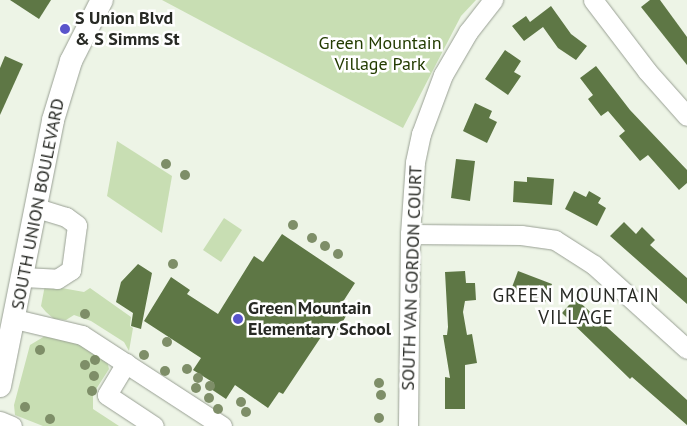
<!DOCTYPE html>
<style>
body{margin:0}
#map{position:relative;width:687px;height:426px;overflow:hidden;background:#edf4e6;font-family:"PT Sans",sans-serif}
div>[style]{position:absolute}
.green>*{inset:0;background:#c8deb3}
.building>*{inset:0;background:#5e7745}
.roads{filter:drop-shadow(0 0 1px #99a094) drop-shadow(0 0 1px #99a094)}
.minor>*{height:19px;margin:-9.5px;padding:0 9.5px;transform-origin:9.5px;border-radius:9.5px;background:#fff}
.major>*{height:22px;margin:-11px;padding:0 11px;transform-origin:11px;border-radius:11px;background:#fff}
.trees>*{width:10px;height:10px;margin:-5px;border-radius:50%;background:#7e8e68}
.dots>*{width:14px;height:14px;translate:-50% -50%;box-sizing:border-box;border:2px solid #fff;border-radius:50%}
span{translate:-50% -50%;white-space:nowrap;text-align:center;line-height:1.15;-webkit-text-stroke:5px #fff;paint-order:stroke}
.poi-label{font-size:18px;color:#272924;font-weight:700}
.left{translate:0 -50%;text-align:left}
.park-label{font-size:18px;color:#233b00}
.street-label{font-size:18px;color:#272924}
.neighbourhood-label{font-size:19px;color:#272924;letter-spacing:1px}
</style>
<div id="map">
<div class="green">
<div style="clip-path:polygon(162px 0,476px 0,461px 16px,403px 128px)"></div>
<div style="clip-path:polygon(117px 141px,172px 176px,162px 233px,107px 196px)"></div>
<div style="clip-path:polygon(224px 218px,242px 230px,221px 262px,203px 250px)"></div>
<div style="clip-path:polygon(45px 285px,84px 292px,90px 288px,131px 317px,130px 326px,133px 328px,129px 351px,124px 342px,91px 321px,74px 315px,66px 320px,54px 319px,46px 312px,41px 306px)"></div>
<div style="clip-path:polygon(45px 336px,74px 341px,107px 361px,109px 369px,93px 394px,93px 409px,119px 426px,43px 426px,15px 415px,14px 405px,30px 345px)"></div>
</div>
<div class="building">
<div style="clip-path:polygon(10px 0,51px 0,39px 19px)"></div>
<div style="clip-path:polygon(650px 0,660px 0,687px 37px,687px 65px,641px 7px)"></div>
<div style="clip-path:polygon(551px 6px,571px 34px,587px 46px,576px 60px,558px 48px,543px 27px,524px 41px,512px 26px,526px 16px,530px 22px)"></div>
<div style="clip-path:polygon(505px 50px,521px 61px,514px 72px,521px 76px,508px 95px,485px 79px)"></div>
<div style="clip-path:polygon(5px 56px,23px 64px,0 115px,0 68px)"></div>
<div style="clip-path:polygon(596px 66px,630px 110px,687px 170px,687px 183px,679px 190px,648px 155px,640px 161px,619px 136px,625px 131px,608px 111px,601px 116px,588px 99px,593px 95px,580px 78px)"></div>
<div style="clip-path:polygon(475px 103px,492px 111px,489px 118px,497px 122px,487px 143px,463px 131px)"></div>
<div style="clip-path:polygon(456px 159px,475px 161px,470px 201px,451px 198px)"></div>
<div style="clip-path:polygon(527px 177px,554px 179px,552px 205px,513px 202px,514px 181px,527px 182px)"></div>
<div style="clip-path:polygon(574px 191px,586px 197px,589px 191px,601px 198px,598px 203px,606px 208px,597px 226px,565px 209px)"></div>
<div style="clip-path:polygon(624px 222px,636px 234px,642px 227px,655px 240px,650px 245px,687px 278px,687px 304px,610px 236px)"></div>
<div style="clip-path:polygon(282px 234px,355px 283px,337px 311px,346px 316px,338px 330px,329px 325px,283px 394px,279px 392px,268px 408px,235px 385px,226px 399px,211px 389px,214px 383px,193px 370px,201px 358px,144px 321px,171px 277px,190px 290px,187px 294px,218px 314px,254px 256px,263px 262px)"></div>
<div style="clip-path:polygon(138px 264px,152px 273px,141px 329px,131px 326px,133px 313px,116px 302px,121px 282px)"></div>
<div style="clip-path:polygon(465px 271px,466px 283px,475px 283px,476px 300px,465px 301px,463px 312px,467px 335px,472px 334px,477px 363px,465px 365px,465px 409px,445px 409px,445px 377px,450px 378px,443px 335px,447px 335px,448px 327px,445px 272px)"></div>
<div style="clip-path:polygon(518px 271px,552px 284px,545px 303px,511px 290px)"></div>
<div style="clip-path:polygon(575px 298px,687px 400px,687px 425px,632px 377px,630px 379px,562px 313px)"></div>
</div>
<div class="roads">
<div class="minor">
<div style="left:593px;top:0;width:89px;rotate:52.7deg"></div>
<div style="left:647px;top:71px;width:60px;rotate:48.4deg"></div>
<div style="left:410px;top:234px;width:111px;rotate:0.5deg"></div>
<div style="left:521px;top:235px;width:34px;rotate:8deg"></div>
<div style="left:555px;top:240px;width:46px;rotate:32.7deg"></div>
<div style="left:594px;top:265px;width:125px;rotate:42.1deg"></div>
<div style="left:23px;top:277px;width:34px;rotate:3deg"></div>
<div style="left:57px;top:279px;width:17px;rotate:-33deg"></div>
<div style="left:71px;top:270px;width:45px;rotate:-82.4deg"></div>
<div style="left:77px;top:225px;width:14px;rotate:-144deg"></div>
<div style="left:66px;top:217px;width:31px;rotate:-163deg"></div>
<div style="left:15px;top:319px;width:69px;rotate:13.4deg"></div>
<div style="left:82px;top:335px;width:167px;rotate:33deg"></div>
<div style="left:126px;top:363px;width:37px;rotate:121deg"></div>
<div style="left:107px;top:395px;width:56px;rotate:33.4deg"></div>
<div style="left:0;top:421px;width:13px;rotate:23deg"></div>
<div style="left:408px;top:426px;width:192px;rotate:-89.4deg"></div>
<div style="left:410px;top:234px;width:72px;rotate:-86deg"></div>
<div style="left:415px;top:162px;width:29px;rotate:-78deg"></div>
<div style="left:421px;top:134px;width:63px;rotate:-69.6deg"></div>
<div style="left:443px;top:75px;width:50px;rotate:-59.8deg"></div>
<div style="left:468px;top:32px;width:41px;rotate:-52deg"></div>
</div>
<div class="major">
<div style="left:0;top:386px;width:271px;rotate:-78.7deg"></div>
<div style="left:53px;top:120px;width:62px;rotate:-73deg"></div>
<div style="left:71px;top:61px;width:68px;rotate:-63.1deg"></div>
</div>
</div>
<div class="trees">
<div style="left:166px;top:164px"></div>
<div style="left:185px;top:175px"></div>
<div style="left:293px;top:225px"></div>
<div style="left:312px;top:238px"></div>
<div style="left:325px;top:246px"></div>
<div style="left:338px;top:254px"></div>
<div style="left:173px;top:264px"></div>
<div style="left:85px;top:314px"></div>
<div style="left:167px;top:342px"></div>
<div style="left:40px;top:350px"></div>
<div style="left:144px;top:355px"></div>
<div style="left:95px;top:360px"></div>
<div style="left:85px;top:365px"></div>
<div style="left:187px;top:369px"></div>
<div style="left:165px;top:371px"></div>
<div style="left:94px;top:376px"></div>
<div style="left:198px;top:378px"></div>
<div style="left:379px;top:383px"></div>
<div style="left:210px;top:386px"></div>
<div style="left:196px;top:388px"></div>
<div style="left:92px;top:391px"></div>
<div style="left:381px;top:395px"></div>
<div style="left:209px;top:398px"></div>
<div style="left:241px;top:402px"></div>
<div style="left:25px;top:407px"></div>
<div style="left:218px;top:409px"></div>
<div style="left:246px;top:412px"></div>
<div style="left:379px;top:418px"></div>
<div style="left:50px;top:419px"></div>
</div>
<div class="dots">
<div style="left:65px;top:29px;background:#5954cb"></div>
<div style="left:238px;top:319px;background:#5954cb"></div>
</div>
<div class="poi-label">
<span class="left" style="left:75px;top:29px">S Union Blvd<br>&amp; S Simms St</span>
<span class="left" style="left:248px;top:319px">Green Mountain<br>Elementary School</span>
</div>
<div class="park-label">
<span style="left:380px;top:54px">Green Mountain<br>Village Park</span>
</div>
<div class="street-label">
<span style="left:38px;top:204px;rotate:-79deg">SOUTH UNION BOULEVARD</span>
<span style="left:412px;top:278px;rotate:-88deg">SOUTH VAN GORDON COURT</span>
</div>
<div class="neighbourhood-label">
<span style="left:576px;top:307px">GREEN MOUNTAIN<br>VILLAGE</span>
</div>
</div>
